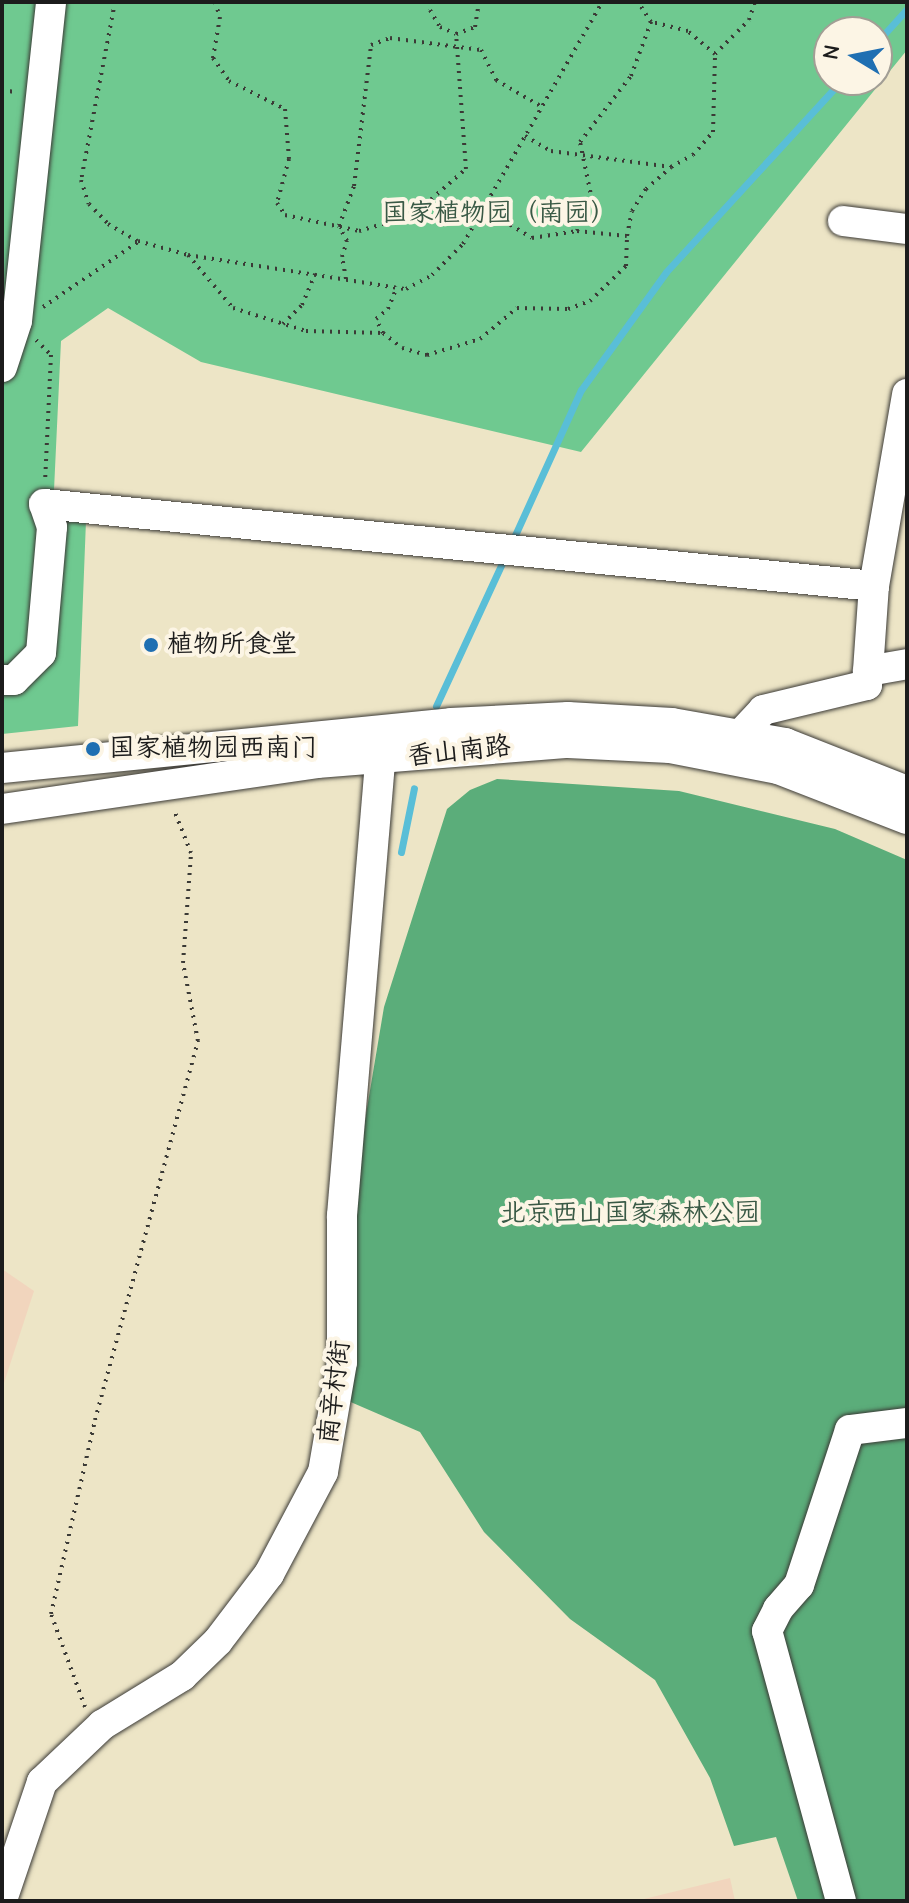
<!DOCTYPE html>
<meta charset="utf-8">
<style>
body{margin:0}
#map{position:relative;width:909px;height:1903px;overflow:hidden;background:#ede5c6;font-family:"Comic Neue","LXGW WenKai TC",sans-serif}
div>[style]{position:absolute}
.built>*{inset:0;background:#f1d5bd}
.green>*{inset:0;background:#6fc990}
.forest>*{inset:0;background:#5bad7a}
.stream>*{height:7px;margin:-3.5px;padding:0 3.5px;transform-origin:3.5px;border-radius:3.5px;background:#59bed7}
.path>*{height:4px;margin-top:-2px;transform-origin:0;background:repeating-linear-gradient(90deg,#3b3a36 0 2px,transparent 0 8px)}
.roads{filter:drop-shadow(0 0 2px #3b3a36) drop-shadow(0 0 2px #3b3a36)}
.minor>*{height:30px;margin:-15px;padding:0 15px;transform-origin:15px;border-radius:15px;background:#fff}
.dots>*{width:22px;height:22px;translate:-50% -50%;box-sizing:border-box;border:4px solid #fcf5e5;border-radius:50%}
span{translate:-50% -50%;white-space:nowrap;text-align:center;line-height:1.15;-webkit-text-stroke:8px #fcf5e5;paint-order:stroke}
.park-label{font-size:26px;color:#395945}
.poi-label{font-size:26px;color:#1c1c1c}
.left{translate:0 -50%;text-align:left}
.street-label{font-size:26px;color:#1c1c1c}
.frame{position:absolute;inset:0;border:4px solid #1c1c1c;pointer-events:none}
.north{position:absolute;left:813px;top:16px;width:80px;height:80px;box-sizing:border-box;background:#fcf5e5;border:2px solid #a29e95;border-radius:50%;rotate:280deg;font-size:22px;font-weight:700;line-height:32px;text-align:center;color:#1c1c1c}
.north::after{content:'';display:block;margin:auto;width:28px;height:36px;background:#1f6fb2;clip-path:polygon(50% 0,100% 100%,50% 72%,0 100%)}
</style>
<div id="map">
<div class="built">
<div style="clip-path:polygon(2px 1269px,34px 1291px,2px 1389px)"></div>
<div style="clip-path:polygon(730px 1878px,735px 1901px,643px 1901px,644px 1899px)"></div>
</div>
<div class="green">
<div style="clip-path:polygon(evenodd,2px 2px,907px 2px,907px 50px,581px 452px,201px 362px,108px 308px,61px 341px,54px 490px,87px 495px,78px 726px,2px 734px,2px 2px,829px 32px,877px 32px,877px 80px,829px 80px,829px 32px)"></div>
</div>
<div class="forest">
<div style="clip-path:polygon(497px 779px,679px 791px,835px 829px,907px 860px,907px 1901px,798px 1901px,776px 1837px,734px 1846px,710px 1778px,655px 1680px,570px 1619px,484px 1532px,420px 1432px,346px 1400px,358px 1162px,384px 1007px,447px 809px,470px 790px)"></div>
</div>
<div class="stream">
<div style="left:877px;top:42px;width:45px;rotate:-47.7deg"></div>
<div style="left:511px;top:544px;width:169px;rotate:-65.6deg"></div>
<div style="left:581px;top:390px;width:145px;rotate:-54.2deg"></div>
<div style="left:666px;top:272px;width:260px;rotate:-47.5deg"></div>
<div style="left:436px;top:706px;width:162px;rotate:-65.2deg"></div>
<div style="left:401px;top:852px;width:65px;rotate:-78.5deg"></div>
</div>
<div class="path">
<div style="left:115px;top:2px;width:181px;rotate:100.8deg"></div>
<div style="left:81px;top:180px;width:25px;rotate:72deg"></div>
<div style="left:89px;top:204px;width:28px;rotate:46deg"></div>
<div style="left:108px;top:224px;width:34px;rotate:30deg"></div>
<div style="left:138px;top:241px;width:52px;rotate:15.6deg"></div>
<div style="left:188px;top:255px;width:221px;rotate:8.9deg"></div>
<div style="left:406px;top:289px;width:30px;rotate:-28deg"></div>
<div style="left:432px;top:275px;width:44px;rotate:-45deg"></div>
<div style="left:463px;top:244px;width:279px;rotate:-60.1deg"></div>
<div style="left:215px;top:2px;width:16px;rotate:72deg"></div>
<div style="left:220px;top:17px;width:42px;rotate:99.7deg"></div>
<div style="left:213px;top:58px;width:28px;rotate:55deg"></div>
<div style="left:229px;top:81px;width:63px;rotate:26.6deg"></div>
<div style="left:285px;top:109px;width:50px;rotate:85.4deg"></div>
<div style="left:289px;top:159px;width:46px;rotate:105.3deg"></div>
<div style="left:277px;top:203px;width:14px;rotate:56deg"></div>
<div style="left:285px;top:215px;width:76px;rotate:12.2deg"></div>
<div style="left:359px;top:231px;width:56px;rotate:-16.5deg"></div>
<div style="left:413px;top:215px;width:70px;rotate:-41deg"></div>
<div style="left:466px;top:169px;width:135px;rotate:-94.2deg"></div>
<div style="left:432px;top:2px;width:8px;rotate:104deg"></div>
<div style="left:430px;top:10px;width:20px;rotate:60deg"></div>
<div style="left:440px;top:27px;width:17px;rotate:24deg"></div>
<div style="left:456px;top:34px;width:20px;rotate:-20deg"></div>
<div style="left:475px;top:27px;width:25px;rotate:-81deg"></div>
<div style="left:715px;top:54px;width:48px;rotate:-45deg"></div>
<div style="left:749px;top:20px;width:19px;rotate:-72deg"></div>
<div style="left:2px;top:90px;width:13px;rotate:9deg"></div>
<div style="left:525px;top:136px;width:30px;rotate:30deg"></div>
<div style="left:551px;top:151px;width:121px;rotate:7.6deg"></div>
<div style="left:671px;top:167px;width:25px;rotate:-29deg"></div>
<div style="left:693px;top:155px;width:30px;rotate:-49deg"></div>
<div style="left:713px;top:132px;width:78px;rotate:-88.5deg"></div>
<div style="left:715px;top:54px;width:35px;rotate:-140deg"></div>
<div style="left:688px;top:31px;width:38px;rotate:-166deg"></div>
<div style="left:651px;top:22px;width:24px;rotate:-123deg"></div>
<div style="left:483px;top:208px;width:57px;rotate:31.5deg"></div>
<div style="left:532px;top:238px;width:46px;rotate:-8.8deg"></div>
<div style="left:577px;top:231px;width:34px;rotate:-64deg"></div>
<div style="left:592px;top:200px;width:59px;rotate:-101.7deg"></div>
<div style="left:580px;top:142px;width:83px;rotate:-52.3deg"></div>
<div style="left:631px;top:76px;width:58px;rotate:-69.7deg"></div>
<div style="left:577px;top:231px;width:50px;rotate:5.7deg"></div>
<div style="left:627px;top:236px;width:25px;rotate:-79deg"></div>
<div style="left:632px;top:211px;width:26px;rotate:-58deg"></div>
<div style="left:646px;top:189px;width:33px;rotate:-41deg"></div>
<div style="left:188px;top:255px;width:70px;rotate:49.7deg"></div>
<div style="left:233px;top:308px;width:77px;rotate:17.5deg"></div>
<div style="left:306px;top:331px;width:77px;rotate:1.5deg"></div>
<div style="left:383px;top:333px;width:24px;rotate:38deg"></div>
<div style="left:402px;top:348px;width:26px;rotate:16deg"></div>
<div style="left:427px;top:355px;width:55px;rotate:-16.8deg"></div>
<div style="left:480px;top:339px;width:48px;rotate:-40deg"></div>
<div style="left:517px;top:308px;width:51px;rotate:1.1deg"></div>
<div style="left:568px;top:309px;width:23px;rotate:-20deg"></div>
<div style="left:590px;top:301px;width:50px;rotate:-44.2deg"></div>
<div style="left:626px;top:266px;width:30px;rotate:-88deg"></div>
<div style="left:346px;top:279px;width:22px;rotate:-100deg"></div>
<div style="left:342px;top:257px;width:17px;rotate:-73deg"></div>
<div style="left:347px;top:241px;width:17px;rotate:-118deg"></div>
<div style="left:339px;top:226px;width:43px;rotate:-69.4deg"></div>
<div style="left:354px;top:186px;width:142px;rotate:-83.1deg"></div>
<div style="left:371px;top:45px;width:20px;rotate:-20deg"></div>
<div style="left:390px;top:38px;width:92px;rotate:7.5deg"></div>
<div style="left:481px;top:50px;width:34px;rotate:63deg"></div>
<div style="left:496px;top:80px;width:53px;rotate:30.4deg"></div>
<div style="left:43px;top:307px;width:115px;rotate:-34.4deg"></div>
<div style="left:283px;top:324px;width:27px;rotate:-45deg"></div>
<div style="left:302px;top:305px;width:34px;rotate:-67deg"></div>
<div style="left:383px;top:333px;width:16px;rotate:-117deg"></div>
<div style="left:376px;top:319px;width:16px;rotate:-40deg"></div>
<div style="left:388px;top:309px;width:24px;rotate:-68deg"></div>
<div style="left:36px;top:340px;width:21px;rotate:45deg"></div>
<div style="left:51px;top:355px;width:126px;rotate:92.7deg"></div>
<div style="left:85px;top:1707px;width:99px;rotate:-110.1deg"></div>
<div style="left:51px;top:1614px;width:199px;rotate:-77.2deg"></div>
<div style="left:95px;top:1420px;width:393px;rotate:-74.8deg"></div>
<div style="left:198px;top:1041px;width:79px;rotate:-100.9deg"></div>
<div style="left:183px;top:963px;width:110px;rotate:-85.8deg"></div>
<div style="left:191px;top:853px;width:46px;rotate:-111.6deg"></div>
</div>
<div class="roads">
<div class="minor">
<div style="left:843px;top:221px;width:64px;rotate:7.1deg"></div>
<div style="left:2px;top:367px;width:48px;rotate:-71.9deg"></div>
<div style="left:17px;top:321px;width:321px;rotate:-83.9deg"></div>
<div style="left:868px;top:671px;width:40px;rotate:-10deg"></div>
<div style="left:2px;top:680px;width:12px"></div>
<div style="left:14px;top:680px;width:38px;rotate:-45deg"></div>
<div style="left:41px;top:653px;width:126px;rotate:-85deg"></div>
<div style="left:52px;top:527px;width:24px;rotate:-109deg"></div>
<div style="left:44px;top:504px;width:834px;rotate:5.64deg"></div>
<div style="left:740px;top:735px;width:34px;rotate:-47deg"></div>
<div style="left:763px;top:710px;width:107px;rotate:-13.5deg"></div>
<div style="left:867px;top:685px;width:99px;rotate:-86deg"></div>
<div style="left:874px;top:586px;width:195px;rotate:-80.2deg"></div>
<div style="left:2px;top:768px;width:451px;rotate:-5.7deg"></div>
<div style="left:451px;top:723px;width:117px;rotate:-2.9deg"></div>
<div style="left:568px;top:717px;width:104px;rotate:3.3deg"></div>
<div style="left:672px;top:723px;width:115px;rotate:10deg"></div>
<div style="left:785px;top:743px;width:131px;rotate:21.5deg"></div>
<div style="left:2px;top:809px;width:318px;rotate:-8.3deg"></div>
<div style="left:317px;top:763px;width:252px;rotate:-4.6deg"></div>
<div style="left:568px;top:743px;width:102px;rotate:2.8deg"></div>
<div style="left:670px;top:748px;width:110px;rotate:11deg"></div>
<div style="left:778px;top:769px;width:138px;rotate:21.2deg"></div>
<div style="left:2px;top:1900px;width:125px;rotate:-71.3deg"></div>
<div style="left:42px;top:1782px;width:83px;rotate:-43.5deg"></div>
<div style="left:102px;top:1725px;width:94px;rotate:-31.5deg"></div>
<div style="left:182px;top:1676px;width:50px;rotate:-44.2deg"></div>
<div style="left:218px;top:1641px;width:84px;rotate:-52.7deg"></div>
<div style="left:269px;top:1574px;width:115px;rotate:-62.1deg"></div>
<div style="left:323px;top:1472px;width:112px;rotate:-80.2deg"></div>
<div style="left:342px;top:1362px;width:147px;rotate:-90deg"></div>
<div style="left:342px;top:1215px;width:456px;rotate:-85.2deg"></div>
<div style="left:841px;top:1901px;width:280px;rotate:-105.3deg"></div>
<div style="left:767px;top:1631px;width:25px;rotate:-63deg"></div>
<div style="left:778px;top:1609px;width:32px;rotate:-49deg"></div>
<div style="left:799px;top:1585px;width:163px;rotate:-71.8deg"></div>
<div style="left:850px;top:1430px;width:57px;rotate:-7deg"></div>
</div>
</div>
<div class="dots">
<div style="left:151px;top:645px;background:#1f6fb2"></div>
<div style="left:93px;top:749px;background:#1f6fb2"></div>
</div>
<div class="park-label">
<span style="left:499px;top:214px">国家植物园（南园）</span>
<span style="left:630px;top:1214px">北京西山国家森林公园</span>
</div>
<div class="poi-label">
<span class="left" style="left:167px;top:645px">植物所食堂</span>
<span class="left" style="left:109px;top:749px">国家植物园西南门</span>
</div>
<div class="street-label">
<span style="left:459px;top:752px;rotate:-6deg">香山南路</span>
<span style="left:335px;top:1392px;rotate:-83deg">南辛村街</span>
</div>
<div class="frame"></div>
<div class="north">N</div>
</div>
